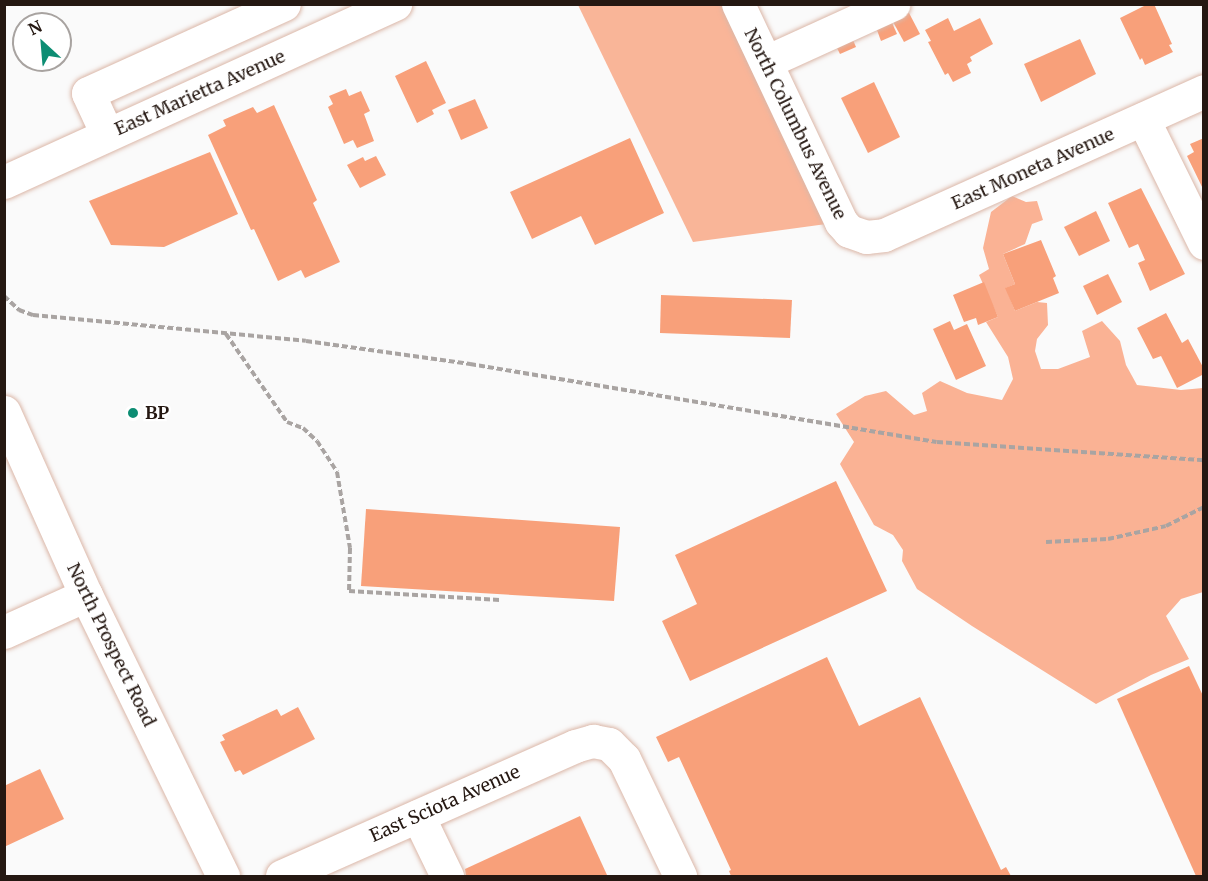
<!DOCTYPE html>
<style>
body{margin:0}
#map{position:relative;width:1208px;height:881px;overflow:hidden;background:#fafafa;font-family:Merriweather,serif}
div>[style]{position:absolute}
.green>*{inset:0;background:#f9b598}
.forest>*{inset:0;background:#fab294}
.building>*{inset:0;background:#f8a07a}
.path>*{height:4px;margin-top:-2px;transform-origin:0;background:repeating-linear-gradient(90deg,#a9a4a2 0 6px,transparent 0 9px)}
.roads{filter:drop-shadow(0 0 2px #dbb7a8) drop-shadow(0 0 2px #dbb7a8)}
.minor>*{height:33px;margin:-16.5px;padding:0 16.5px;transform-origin:16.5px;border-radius:16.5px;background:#fff}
.major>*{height:33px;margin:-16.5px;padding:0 16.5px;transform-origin:16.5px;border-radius:16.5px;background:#fff}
.dots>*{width:16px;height:16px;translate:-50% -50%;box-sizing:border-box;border:3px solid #fff;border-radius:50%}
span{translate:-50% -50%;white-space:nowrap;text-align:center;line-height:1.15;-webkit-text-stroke:4.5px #fff;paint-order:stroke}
.street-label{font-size:18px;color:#251812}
.poi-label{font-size:18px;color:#251812;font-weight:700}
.left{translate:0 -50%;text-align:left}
.frame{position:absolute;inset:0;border:6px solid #251812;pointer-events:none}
.north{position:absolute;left:12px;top:12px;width:60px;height:60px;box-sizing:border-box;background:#fff;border:2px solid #a8a3a0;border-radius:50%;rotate:334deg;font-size:16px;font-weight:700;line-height:24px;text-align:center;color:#251812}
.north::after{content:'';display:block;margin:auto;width:21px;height:27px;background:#0d8d73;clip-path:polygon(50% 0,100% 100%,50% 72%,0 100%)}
</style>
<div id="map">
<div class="green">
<div style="clip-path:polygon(578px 5px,738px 5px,841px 222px,693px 242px)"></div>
</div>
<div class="forest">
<div style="clip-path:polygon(1012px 196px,1026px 202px,1037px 201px,1043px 220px,1032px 224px,1025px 244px,1003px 254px,1015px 284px,1006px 288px,1015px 311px,1037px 302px,1047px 303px,1048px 325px,1037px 339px,1035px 351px,1041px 369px,1058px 369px,1090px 357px,1082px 331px,1102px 321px,1120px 341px,1126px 365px,1137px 385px,1181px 390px,1203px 388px,1203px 592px,1181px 599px,1166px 616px,1189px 659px,1151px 675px,1096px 704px,972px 626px,917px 589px,902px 561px,903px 550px,893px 535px,874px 525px,840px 464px,854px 442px,836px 414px,865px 396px,886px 391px,914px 415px,927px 411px,922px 393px,940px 381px,967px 393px,1002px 400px,1013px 379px,1008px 357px,986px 322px,998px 317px,979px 275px,989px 269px,983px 248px,991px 212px)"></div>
</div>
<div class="building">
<div style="clip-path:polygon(1148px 4px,1154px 4px,1172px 44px,1169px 45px,1173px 52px,1145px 65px,1142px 58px,1140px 60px,1120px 18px)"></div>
<div style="clip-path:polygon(908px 11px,920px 34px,904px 42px,892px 20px)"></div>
<div style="clip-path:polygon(889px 16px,897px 34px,881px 41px,874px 22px)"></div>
<div style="clip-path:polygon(948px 18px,954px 31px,980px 18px,993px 44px,970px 57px,972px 61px,967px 64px,971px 73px,953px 82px,948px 73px,945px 75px,928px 42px,931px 41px,925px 30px)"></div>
<div style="clip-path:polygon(852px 38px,856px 47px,840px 54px,836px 46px)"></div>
<div style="clip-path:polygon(1080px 39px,1096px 74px,1041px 102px,1024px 64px)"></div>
<div style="clip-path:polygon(426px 61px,446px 103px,432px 110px,434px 114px,417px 123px,395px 76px)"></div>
<div style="clip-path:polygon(874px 82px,900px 137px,868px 153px,841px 98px)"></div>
<div style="clip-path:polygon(346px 89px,349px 96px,361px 91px,370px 111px,364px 114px,374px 141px,357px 148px,353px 140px,344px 144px,328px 107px,333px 104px,329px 96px)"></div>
<div style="clip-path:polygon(475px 99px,488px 128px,461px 140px,448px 110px)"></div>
<div style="clip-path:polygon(274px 105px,317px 200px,313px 203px,340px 262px,305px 278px,301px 270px,278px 281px,254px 229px,251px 230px,208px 135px,226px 126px,223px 120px,253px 107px,257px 113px)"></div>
<div style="clip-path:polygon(630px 138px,664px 213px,595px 245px,581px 216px,532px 239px,510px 192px)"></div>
<div style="clip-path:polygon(1204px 138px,1204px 191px,1187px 156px,1194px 152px,1190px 144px)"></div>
<div style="clip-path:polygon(210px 152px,238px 214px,164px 247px,111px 245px,89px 201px)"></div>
<div style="clip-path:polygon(376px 156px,386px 175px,360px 188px,347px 165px,363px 157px,365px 161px)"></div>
<div style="clip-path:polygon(1141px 188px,1185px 274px,1150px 291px,1138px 263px,1145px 260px,1138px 244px,1129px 248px,1108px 203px)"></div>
<div style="clip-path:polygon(1096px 211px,1110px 241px,1079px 256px,1064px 227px)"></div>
<div style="clip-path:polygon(1041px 240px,1056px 276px,1053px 278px,1059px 293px,1015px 311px,1005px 288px,1015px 284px,1003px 254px)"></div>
<div style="clip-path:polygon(1108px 274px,1122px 302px,1097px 315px,1083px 286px)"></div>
<div style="clip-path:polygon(984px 282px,998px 317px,978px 325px,976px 318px,964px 322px,953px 295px)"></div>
<div style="clip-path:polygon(661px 295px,792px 300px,790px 338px,660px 333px)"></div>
<div style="clip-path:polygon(1166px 313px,1182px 343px,1188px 339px,1204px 369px,1204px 374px,1177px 388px,1161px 356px,1153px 359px,1137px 328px)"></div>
<div style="clip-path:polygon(950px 321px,954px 330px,967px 324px,986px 366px,956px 380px,933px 329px)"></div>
<div style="clip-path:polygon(836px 481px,887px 591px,690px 681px,662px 621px,697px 604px,675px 555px)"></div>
<div style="clip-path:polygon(366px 509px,620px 527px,614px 601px,361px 586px)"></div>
<div style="clip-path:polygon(827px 657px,859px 726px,920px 697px,1001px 870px,1006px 867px,1011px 876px,731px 876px,729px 871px,731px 870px,679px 757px,668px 762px,656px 737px)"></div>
<div style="clip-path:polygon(1189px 666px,1204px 698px,1204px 876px,1196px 876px,1117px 699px)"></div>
<div style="clip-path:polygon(298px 707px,315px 739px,243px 775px,240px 770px,235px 772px,220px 742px,225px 740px,222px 735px,277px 709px,281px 716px)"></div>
<div style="clip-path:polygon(40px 769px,64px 819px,4px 847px,4px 786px)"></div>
<div style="clip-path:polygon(580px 816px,607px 875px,466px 876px,465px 869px)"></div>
</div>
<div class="path">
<div style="left:4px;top:296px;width:21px;rotate:43deg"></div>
<div style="left:19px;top:310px;width:15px;rotate:20deg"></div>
<div style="left:33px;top:315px;width:274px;rotate:5.4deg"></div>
<div style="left:306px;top:341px;width:166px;rotate:8deg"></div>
<div style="left:470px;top:364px;width:473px;rotate:9.5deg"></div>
<div style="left:937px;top:442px;width:268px;rotate:3.9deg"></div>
<div style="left:226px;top:334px;width:107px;rotate:55.3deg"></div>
<div style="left:287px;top:422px;width:17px;rotate:21deg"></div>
<div style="left:303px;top:428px;width:19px;rotate:43deg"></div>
<div style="left:317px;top:441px;width:37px;rotate:57deg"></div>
<div style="left:337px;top:472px;width:77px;rotate:80.3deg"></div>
<div style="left:350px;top:548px;width:43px;rotate:91.3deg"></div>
<div style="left:349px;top:591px;width:151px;rotate:3.4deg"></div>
<div style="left:1046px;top:542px;width:62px;rotate:-2.8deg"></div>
<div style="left:1108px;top:539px;width:59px;rotate:-12.6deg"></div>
<div style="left:1166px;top:526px;width:42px;rotate:-26.6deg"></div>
</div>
<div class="roads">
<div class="minor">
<div style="left:738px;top:4px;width:241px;rotate:64.7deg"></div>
<div style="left:841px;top:222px;width:12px;rotate:48deg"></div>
<div style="left:849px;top:231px;width:18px;rotate:19deg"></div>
<div style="left:866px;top:237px;width:18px;rotate:-6deg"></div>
<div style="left:884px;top:235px;width:351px;rotate:-24.2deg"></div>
<div style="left:766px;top:62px;width:140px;rotate:-24.5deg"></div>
<div style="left:1143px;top:119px;width:138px;rotate:63.8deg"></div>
<div style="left:107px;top:134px;width:45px;rotate:-114.9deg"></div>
<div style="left:88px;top:93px;width:215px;rotate:-24.4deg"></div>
<div style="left:4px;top:182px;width:430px;rotate:-24.5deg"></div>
<div style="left:4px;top:632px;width:90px;rotate:-24.3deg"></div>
<div style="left:418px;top:816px;width:67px;rotate:64.2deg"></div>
<div style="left:282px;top:876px;width:321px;rotate:-23.9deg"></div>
<div style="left:575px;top:746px;width:19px;rotate:-16deg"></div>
<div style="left:593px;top:741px;width:16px;rotate:11deg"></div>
<div style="left:609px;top:744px;width:21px;rotate:45deg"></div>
<div style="left:624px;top:759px;width:130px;rotate:64.4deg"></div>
</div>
<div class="major">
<div style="left:4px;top:412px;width:201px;rotate:65.9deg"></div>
<div style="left:86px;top:595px;width:313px;rotate:64deg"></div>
</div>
</div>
<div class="dots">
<div style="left:133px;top:413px;background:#0d8d73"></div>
</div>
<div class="street-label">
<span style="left:200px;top:93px;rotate:-24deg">East Marietta Avenue</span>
<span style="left:795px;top:124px;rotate:64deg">North Columbus Avenue</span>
<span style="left:1033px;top:169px;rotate:-24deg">East Moneta Avenue</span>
<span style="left:111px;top:645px;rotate:64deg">North Prospect Road</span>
<span style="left:445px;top:804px;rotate:-24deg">East Sciota Avenue</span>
</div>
<div class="poi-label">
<span class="left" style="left:145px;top:413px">BP</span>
</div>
<div class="frame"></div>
<div class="north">N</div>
</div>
